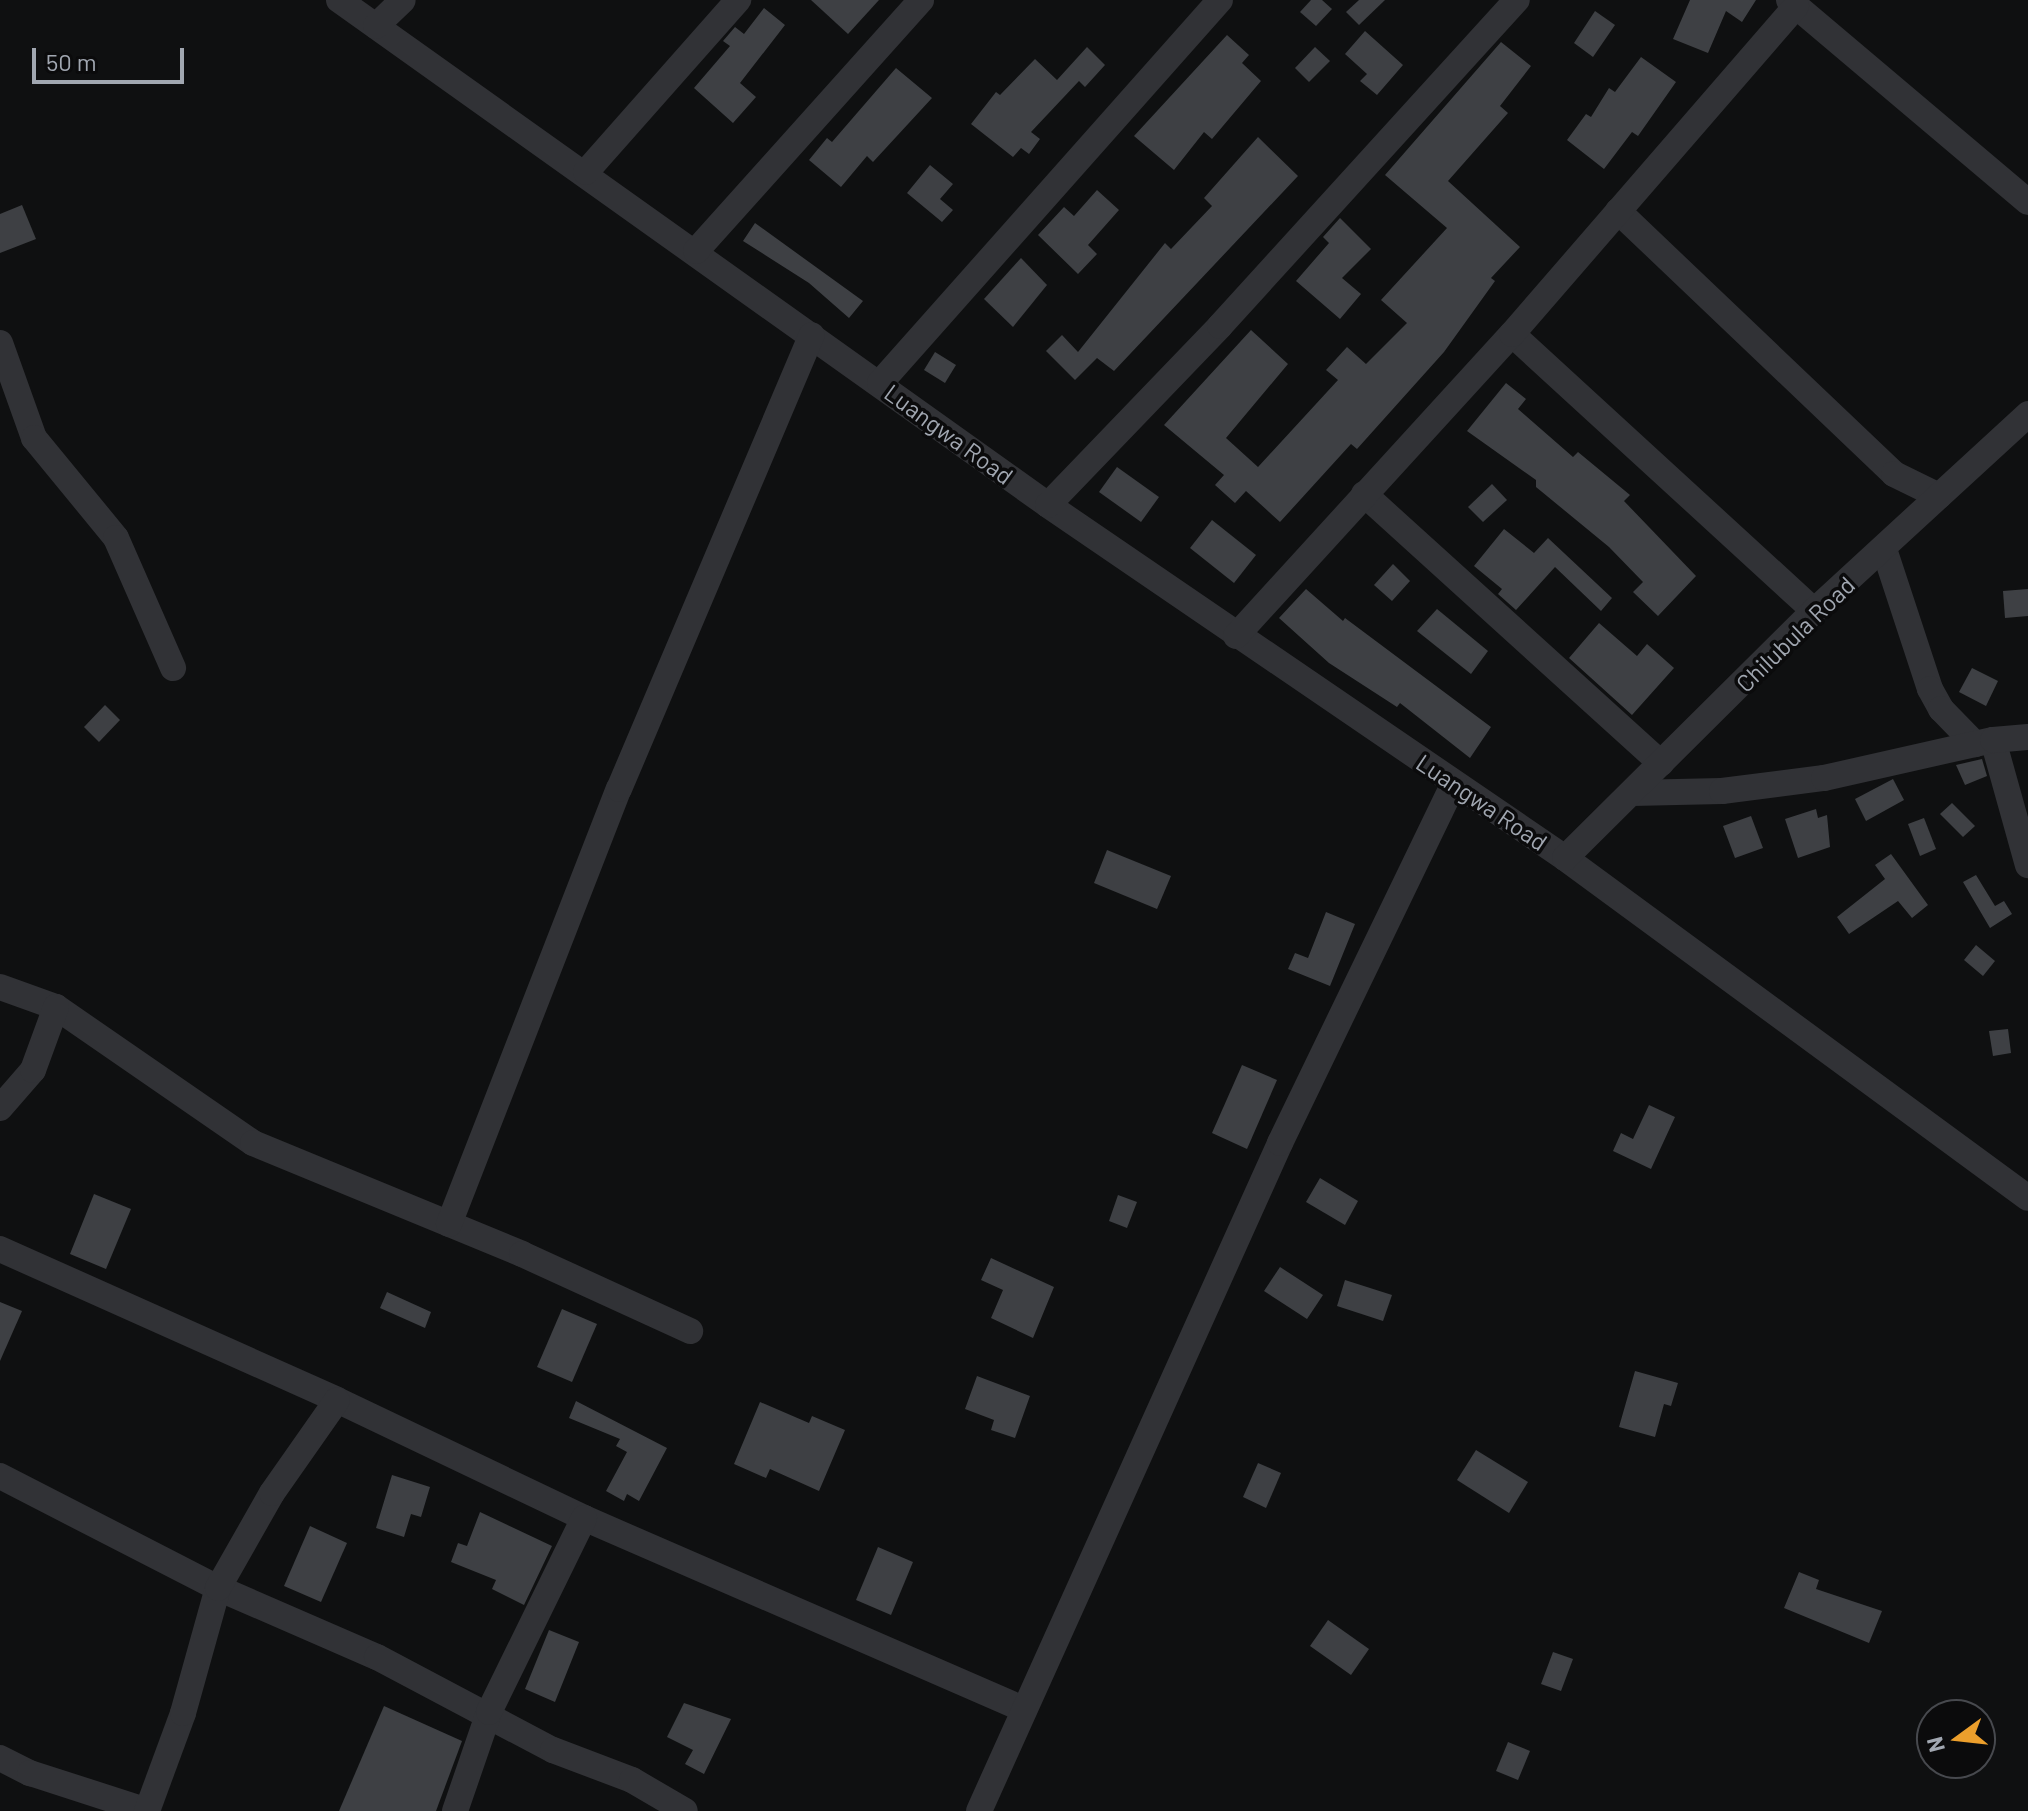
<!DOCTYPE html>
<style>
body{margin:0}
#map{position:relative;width:2028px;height:1811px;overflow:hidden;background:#0f1011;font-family:Barlow,sans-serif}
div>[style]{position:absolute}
.building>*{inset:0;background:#3e4044}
.minor>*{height:26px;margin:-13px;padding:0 13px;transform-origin:13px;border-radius:13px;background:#313236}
span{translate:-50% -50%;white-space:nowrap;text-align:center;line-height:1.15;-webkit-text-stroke:7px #0b0b0c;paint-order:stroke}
.street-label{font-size:24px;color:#a1a7b1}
.north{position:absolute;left:1916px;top:1699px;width:80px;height:80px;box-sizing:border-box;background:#0b0b0c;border:2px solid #47494e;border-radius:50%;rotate:255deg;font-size:22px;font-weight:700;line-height:32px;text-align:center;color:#a1a7b1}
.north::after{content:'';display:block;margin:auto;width:28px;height:36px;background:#ec9f2c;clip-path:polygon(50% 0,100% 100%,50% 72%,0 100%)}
.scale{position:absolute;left:32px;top:48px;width:152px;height:36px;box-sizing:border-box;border:4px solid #a1a7b1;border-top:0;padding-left:10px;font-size:24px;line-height:28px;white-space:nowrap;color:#a1a7b1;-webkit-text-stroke:6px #0b0b0c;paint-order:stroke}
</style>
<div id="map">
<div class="building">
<div style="clip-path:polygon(811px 0,879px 0,848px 34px)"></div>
<div style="clip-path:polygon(1311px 0,1322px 0,1332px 9px,1316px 26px,1300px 12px)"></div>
<div style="clip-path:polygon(1359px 0,1385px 0,1359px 25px,1346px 12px)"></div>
<div style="clip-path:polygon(1690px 0,1756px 0,1742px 22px,1726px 11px,1708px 53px,1673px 39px)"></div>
<div style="clip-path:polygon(764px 8px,785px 25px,740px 83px,756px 97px,733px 123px,694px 88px,730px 46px,723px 41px,735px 27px,744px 34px)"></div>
<div style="clip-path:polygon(1595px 11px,1615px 25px,1593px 57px,1574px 43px)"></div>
<div style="clip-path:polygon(1365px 31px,1403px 65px,1377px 95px,1360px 81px,1367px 74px,1345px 54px)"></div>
<div style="clip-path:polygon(1227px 35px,1249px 55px,1242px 63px,1261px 81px,1212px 139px,1204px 132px,1174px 170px,1134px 136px)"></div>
<div style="clip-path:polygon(1501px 42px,1531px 66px,1500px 106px,1508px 113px,1448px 181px,1520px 247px,1491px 278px,1495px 281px,1444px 352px,1357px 449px,1351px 444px,1280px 522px,1246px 491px,1235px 503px,1215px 485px,1224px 475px,1164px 425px,1251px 330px,1288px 364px,1226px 438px,1258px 467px,1338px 380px,1326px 370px,1347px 347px,1366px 364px,1407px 323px,1381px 300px,1447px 228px,1385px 175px)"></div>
<div style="clip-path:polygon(1087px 47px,1105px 65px,1085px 87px,1079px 81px,1031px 132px,1040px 139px,1029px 154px,1021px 148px,1013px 157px,971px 124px,996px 92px,1000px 95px,1035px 59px,1057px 80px)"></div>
<div style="clip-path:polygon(1315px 47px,1330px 61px,1309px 82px,1295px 68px)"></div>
<div style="clip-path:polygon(1641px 57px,1676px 82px,1638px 136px,1632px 132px,1604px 169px,1567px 140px,1586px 114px,1591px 117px,1609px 88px,1615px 92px)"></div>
<div style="clip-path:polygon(896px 68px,932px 98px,873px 162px,867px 156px,841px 187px,809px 160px,827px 138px,832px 142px)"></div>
<div style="clip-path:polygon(1258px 137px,1298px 176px,1114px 371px,1097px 358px,1075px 380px,1046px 351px,1062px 335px,1078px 352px,1165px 243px,1171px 249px,1212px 206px,1204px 198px)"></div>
<div style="clip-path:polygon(930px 165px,953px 184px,940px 199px,953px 210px,942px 222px,907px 193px)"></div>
<div style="clip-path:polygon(1097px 190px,1119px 210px,1088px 245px,1097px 254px,1078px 274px,1038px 235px,1064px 207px,1074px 216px)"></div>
<div style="clip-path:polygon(22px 205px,36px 239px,0 253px,0 214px)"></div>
<div style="clip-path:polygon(1340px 218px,1371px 249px,1342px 278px,1361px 294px,1340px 319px,1296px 281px,1329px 243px,1323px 237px)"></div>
<div style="clip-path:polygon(755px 223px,863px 301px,849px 318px,809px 283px,743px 241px)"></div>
<div style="clip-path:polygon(1021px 258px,1047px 285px,1013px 327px,984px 299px)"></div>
<div style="clip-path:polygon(935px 352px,956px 365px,945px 383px,924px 370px)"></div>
<div style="clip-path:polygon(1506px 383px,1526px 399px,1518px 409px,1573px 457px,1578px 452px,1630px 495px,1624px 501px,1696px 576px,1658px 616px,1633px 592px,1643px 582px,1609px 547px,1536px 487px,1536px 480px,1467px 431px)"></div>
<div style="clip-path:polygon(1117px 467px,1159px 497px,1141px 522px,1099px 492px)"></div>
<div style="clip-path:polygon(1492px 484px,1507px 500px,1483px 522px,1468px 507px)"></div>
<div style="clip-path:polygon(1212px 520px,1256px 555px,1234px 583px,1190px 548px)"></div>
<div style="clip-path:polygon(1504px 529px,1534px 553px,1548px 538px,1612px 598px,1601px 611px,1555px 567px,1516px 610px,1498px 594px,1502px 589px,1474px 566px)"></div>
<div style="clip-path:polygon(1393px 564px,1410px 581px,1392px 601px,1374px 585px)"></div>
<div style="clip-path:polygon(1306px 589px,1343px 621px,1345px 618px,1491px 727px,1470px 758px,1400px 703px,1397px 707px,1329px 663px,1279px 618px)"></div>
<div style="clip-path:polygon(2028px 589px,2028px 616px,2005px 618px,2003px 591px)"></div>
<div style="clip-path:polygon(1437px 609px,1488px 651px,1471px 674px,1417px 631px)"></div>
<div style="clip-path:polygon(1599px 623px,1637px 656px,1647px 644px,1674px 668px,1632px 715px,1569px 658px)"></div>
<div style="clip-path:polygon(1972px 668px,1998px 681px,1986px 706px,1959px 692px)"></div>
<div style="clip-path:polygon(105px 705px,120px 720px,99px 742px,84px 727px)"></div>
<div style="clip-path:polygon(1982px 759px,1987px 776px,1965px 785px,1956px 765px)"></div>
<div style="clip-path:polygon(1893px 779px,1904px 800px,1866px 821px,1855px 799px)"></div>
<div style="clip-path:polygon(1952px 803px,1975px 826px,1963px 837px,1940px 814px)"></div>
<div style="clip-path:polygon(1816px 809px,1818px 818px,1827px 815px,1830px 847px,1798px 858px,1785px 819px)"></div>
<div style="clip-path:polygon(1751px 816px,1763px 848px,1735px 858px,1723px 826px)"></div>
<div style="clip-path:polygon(1924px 818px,1936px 849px,1920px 856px,1908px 824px)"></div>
<div style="clip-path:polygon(1107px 850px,1171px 876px,1157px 909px,1094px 883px)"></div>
<div style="clip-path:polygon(1891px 854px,1928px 905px,1912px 918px,1898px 901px,1849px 934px,1837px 917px,1885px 879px,1875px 865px)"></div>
<div style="clip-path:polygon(1976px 875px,1995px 906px,2004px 901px,2012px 914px,1990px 928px,1963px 882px)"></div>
<div style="clip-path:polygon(1326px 912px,1355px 924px,1330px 986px,1288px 969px,1295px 953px,1308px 958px)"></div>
<div style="clip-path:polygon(1976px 945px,1995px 961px,1983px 976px,1964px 960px)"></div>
<div style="clip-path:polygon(2008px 1029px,2011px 1053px,1993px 1056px,1989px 1031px)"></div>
<div style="clip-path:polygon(1242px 1065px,1277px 1080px,1247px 1149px,1212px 1133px)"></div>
<div style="clip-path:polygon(1649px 1105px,1675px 1117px,1651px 1169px,1613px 1151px,1621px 1133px,1633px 1139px)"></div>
<div style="clip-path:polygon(1320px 1178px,1358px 1201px,1345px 1225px,1306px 1202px)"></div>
<div style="clip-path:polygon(94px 1194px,131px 1209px,106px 1269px,70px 1254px)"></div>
<div style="clip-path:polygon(1118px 1195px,1137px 1202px,1127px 1228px,1109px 1221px)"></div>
<div style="clip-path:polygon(991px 1258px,1054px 1287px,1033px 1338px,991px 1318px,1003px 1290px,981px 1280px)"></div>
<div style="clip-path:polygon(1280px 1267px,1323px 1295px,1307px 1319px,1264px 1291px)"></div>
<div style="clip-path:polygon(1345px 1280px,1392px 1295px,1383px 1321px,1337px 1306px)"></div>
<div style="clip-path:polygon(387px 1292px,431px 1312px,425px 1328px,380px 1308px)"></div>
<div style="clip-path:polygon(0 1302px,22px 1311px,0 1361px)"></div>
<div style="clip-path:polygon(562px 1309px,597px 1324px,572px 1382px,537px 1367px)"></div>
<div style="clip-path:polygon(1635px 1371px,1678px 1383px,1671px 1406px,1664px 1404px,1655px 1437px,1619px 1427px)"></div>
<div style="clip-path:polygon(977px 1376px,1030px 1396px,1015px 1438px,991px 1430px,994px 1420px,965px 1409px)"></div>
<div style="clip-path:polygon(576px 1401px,667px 1448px,639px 1501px,627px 1494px,624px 1501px,606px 1491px,627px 1452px,616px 1446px,620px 1439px,569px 1418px)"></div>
<div style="clip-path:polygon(760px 1402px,809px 1423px,812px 1416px,845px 1430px,819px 1491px,770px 1469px,766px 1478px,734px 1464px)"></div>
<div style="clip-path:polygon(1476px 1450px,1528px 1482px,1509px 1513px,1457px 1480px)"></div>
<div style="clip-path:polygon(1258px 1463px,1281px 1473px,1266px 1508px,1243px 1497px)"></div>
<div style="clip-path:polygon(392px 1475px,430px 1487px,421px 1517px,411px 1514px,404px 1537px,376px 1528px)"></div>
<div style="clip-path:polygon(480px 1512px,552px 1546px,524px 1605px,492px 1589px,496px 1580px,451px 1562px,458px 1543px,467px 1546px)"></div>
<div style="clip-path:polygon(310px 1526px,347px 1543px,321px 1602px,284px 1586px)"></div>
<div style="clip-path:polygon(878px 1547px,913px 1562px,891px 1615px,856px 1600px)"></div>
<div style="clip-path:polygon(1799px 1572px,1819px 1580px,1816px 1589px,1882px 1611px,1869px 1643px,1784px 1608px)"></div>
<div style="clip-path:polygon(1328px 1620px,1369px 1649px,1351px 1675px,1310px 1646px)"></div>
<div style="clip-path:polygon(549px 1630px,579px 1642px,555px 1702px,525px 1689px)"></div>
<div style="clip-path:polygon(1553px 1652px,1573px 1659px,1561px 1691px,1541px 1684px)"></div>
<div style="clip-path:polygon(684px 1703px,731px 1719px,704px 1774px,685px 1764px,693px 1750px,667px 1737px)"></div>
<div style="clip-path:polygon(384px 1706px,462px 1741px,436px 1811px,339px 1811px)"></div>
<div style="clip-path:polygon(1508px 1742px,1530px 1751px,1518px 1780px,1496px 1771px)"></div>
</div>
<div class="minor">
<div style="left:339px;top:0;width:870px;rotate:35.46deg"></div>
<div style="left:1048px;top:505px;width:626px;rotate:34.32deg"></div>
<div style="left:1565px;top:858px;width:574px;rotate:36.29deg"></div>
<div style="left:1789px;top:0;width:313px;rotate:40.2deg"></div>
<div style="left:376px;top:26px;width:37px;rotate:-44deg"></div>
<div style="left:586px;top:172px;width:230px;rotate:-48.5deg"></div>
<div style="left:1618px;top:211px;width:381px;rotate:43.6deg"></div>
<div style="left:1894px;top:474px;width:50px;rotate:26.1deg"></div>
<div style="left:696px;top:251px;width:337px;rotate:-48.1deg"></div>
<div style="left:1512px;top:334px;width:410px;rotate:42.5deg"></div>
<div style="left:0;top:343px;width:101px;rotate:70.3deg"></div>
<div style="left:34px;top:438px;width:129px;rotate:50.6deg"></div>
<div style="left:116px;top:538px;width:142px;rotate:66.3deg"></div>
<div style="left:880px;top:383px;width:512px;rotate:-48.4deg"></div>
<div style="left:1364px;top:494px;width:401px;rotate:42.2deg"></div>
<div style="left:1048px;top:505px;width:248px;rotate:-46.1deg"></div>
<div style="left:1220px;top:326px;width:441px;rotate:-47.7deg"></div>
<div style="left:1884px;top:549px;width:147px;rotate:71.8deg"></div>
<div style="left:1930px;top:689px;width:23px;rotate:61deg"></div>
<div style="left:1941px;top:709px;width:49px;rotate:45.8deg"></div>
<div style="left:1236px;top:636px;width:409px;rotate:-47.6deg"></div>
<div style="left:1512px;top:334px;width:434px;rotate:-49.1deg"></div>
<div style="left:1993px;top:740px;width:130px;rotate:74.4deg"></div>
<div style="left:1632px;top:793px;width:90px;rotate:-1.3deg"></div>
<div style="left:1722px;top:791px;width:103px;rotate:-7.3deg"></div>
<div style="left:1824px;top:778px;width:173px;rotate:-12.7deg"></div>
<div style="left:1993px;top:740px;width:35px;rotate:-5deg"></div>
<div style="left:1565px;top:858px;width:351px;rotate:-44.8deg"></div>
<div style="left:1814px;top:611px;width:291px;rotate:-42.6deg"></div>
<div style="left:0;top:987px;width:59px;rotate:19.7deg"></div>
<div style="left:56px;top:1007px;width:239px;rotate:34.6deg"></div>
<div style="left:253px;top:1143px;width:291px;rotate:22.4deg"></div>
<div style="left:522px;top:1254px;width:185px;rotate:24.6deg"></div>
<div style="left:0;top:1108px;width:50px;rotate:-49deg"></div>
<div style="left:33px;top:1070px;width:67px;rotate:-69.9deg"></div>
<div style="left:449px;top:1224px;width:467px;rotate:-68.7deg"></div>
<div style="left:619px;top:789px;width:493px;rotate:-67deg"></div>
<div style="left:0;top:1249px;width:369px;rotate:24.1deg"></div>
<div style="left:337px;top:1400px;width:274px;rotate:25.5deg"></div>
<div style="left:584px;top:1518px;width:480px;rotate:23.5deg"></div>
<div style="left:0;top:1476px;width:245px;rotate:27.2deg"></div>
<div style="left:218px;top:1588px;width:173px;rotate:23.5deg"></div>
<div style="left:377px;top:1657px;width:199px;rotate:27.9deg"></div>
<div style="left:553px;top:1750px;width:85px;rotate:20.8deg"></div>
<div style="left:632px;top:1780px;width:61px;rotate:30.3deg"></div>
<div style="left:0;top:1758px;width:34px;rotate:27deg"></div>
<div style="left:30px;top:1773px;width:124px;rotate:17.9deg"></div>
<div style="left:147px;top:1811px;width:104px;rotate:-69.8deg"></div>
<div style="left:183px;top:1713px;width:130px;rotate:-74.4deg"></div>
<div style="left:218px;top:1588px;width:109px;rotate:-60.4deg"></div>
<div style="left:272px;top:1493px;width:113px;rotate:-55deg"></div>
<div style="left:455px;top:1811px;width:105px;rotate:-71deg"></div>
<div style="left:489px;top:1712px;width:216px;rotate:-63.9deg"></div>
<div style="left:979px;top:1811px;width:733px;rotate:-65.74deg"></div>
<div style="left:1280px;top:1143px;width:400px;rotate:-64.2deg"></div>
</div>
<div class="street-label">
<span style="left:949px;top:434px;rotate:36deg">Luangwa Road</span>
<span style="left:1795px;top:634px;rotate:-44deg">Chilubula Road</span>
<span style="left:1482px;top:802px;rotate:34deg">Luangwa Road</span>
</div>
<div class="north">N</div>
<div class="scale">50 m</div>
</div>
